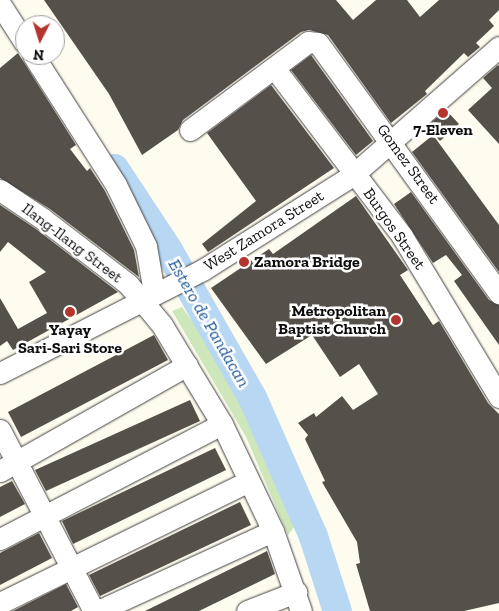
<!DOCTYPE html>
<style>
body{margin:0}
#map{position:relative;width:499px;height:611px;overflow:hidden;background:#fefcef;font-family:"Zilla Slab",serif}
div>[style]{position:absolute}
.green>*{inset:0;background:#cde6ba}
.river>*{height:29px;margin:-14.5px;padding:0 14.5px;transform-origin:14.5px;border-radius:14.5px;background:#b7d7f2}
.building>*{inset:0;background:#55504a}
.roads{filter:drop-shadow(0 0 1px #404040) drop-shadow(0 0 1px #404040)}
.minor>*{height:21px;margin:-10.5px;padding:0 10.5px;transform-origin:10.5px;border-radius:10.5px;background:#fff}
.dots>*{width:14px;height:14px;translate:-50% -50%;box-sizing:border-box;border:2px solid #fff;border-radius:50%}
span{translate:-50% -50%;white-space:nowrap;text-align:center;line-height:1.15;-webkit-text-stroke:5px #fff;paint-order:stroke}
.poi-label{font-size:16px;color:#0d0d0d;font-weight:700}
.left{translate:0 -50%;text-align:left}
.right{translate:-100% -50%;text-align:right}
.street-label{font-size:16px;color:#0d0d0d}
.water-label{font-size:18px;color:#1f5897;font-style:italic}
.north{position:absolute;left:15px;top:15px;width:50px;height:50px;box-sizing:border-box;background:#fff;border:1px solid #9e9e9e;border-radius:50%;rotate:185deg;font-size:14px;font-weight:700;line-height:20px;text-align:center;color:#0d0d0d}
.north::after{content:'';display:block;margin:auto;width:18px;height:22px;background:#b4342e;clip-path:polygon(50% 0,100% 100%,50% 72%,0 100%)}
</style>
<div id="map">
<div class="green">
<div style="clip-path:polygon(182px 307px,215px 353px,278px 477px,294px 527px,288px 535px,246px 437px,172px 311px)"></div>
</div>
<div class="river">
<div style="left:114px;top:168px;width:98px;rotate:56.6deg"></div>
<div style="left:168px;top:250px;width:169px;rotate:60.3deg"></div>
<div style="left:252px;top:397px;width:152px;rotate:66.3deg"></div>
<div style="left:313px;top:536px;width:79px;rotate:72.3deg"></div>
</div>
<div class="building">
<div style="clip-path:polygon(44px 0,336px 0,353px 20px,376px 0,407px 0,420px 17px,439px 0,499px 0,499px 10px,489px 20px,494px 26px,476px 43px,480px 47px,468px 57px,464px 53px,425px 91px,427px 94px,391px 123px,328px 35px,309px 30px,301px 32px,183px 120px,178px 130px,142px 155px,109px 94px)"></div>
<div style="clip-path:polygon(18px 53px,76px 145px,70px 149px,87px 171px,90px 168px,105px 191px,134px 250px,139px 277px,50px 209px,0 178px,0 68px)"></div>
<div style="clip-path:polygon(311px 55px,373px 141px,356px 155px,291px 70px)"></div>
<div style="clip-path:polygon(498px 65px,499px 66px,499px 144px,468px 110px,492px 88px,483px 78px)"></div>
<div style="clip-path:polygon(271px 85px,334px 168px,208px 252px,202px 244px,256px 201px,207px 133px)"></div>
<div style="clip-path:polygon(446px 110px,459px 124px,440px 141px,427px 126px)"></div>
<div style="clip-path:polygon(433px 135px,499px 225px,499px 272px,412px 152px)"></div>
<div style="clip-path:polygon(411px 192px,489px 300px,499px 305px,499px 345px,454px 281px,462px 275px,446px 255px,433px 263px,394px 204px)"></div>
<div style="clip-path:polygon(356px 196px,408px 270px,400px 275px,433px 325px,439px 321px,488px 403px,499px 414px,499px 603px,464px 611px,370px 611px,356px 564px,360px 563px,357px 542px,322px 482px,325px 481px,305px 439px,308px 435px,298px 423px,314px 413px,316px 417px,342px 396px,353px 410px,378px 394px,359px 364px,340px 377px,312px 335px,266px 364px,211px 288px,269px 249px,273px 254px)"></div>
<div style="clip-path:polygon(0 205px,36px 229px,118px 292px,13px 350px,7px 341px,0 346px,0 298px,18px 329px,47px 313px,29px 282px,46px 272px,8px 242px,0 252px)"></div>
<div style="clip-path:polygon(154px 335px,168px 360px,21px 437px,8px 412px)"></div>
<div style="clip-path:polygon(190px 400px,200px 421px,46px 491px,35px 470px)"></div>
<div style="clip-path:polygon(215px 448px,226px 470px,73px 544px,62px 521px)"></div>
<div style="clip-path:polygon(12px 481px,25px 504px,0 517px,0 487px)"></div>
<div style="clip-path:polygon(240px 502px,251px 525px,100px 596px,89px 575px)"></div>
<div style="clip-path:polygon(39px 533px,52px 558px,0 585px,0 553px)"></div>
<div style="clip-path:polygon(267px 551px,275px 574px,199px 611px,145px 611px)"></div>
<div style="clip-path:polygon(66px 584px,78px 607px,71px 611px,13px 611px)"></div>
</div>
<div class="roads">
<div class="minor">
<div style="left:0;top:4px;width:46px;rotate:57.3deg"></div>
<div style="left:33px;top:55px;width:154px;rotate:57.4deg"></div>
<div style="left:116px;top:185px;width:68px;rotate:63.8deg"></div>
<div style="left:146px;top:246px;width:48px;rotate:80.3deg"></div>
<div style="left:275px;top:69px;width:210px;rotate:52.7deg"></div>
<div style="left:402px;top:236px;width:188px;rotate:58.9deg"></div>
<div style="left:190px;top:130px;width:147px;rotate:-36.7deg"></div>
<div style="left:308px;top:42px;width:10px;rotate:6deg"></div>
<div style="left:318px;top:43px;width:309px;rotate:54.1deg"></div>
<div style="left:0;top:190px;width:52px;rotate:34deg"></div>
<div style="left:43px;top:219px;width:107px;rotate:37.4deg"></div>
<div style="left:128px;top:284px;width:53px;rotate:50.3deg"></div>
<div style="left:162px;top:325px;width:116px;rotate:58.8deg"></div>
<div style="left:222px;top:424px;width:119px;rotate:64.5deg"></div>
<div style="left:273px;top:531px;width:85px;rotate:70.7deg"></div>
<div style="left:0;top:373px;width:229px;rotate:-27deg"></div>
<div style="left:204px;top:269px;width:178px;rotate:-32.3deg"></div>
<div style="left:354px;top:174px;width:193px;rotate:-41.2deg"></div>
<div style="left:0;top:430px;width:204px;rotate:62.6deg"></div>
<div style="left:0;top:471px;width:215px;rotate:-29.5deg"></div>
<div style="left:0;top:539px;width:250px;rotate:-27.4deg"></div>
<div style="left:0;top:603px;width:277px;rotate:-26.1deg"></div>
<div style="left:98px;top:611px;width:192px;rotate:-24.6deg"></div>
<div style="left:247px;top:611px;width:53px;rotate:-21.2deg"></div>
</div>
</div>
<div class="dots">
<div style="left:443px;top:113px;background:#b4342e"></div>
<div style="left:244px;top:262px;background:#b4342e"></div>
<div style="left:70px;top:312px;background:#b4342e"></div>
<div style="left:396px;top:320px;background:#b4342e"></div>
</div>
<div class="poi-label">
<span style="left:443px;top:130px">7-Eleven</span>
<span class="left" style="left:254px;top:262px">Zamora Bridge</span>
<span class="right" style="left:386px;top:320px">Metropolitan<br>Baptist Church</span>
<span style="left:70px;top:339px">Yayay<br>Sari-Sari Store</span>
</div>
<div class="street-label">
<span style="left:408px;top:164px;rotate:54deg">Gomez Street</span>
<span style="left:394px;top:229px;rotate:55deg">Burgos Street</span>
<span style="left:264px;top:231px;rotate:-32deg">West Zamora Street</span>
<span style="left:72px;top:243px;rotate:37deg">Ilang-Ilang Street</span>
</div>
<div class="water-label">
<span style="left:209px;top:323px;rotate:60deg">Estero de Pandacan</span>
</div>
<div class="north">N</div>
</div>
